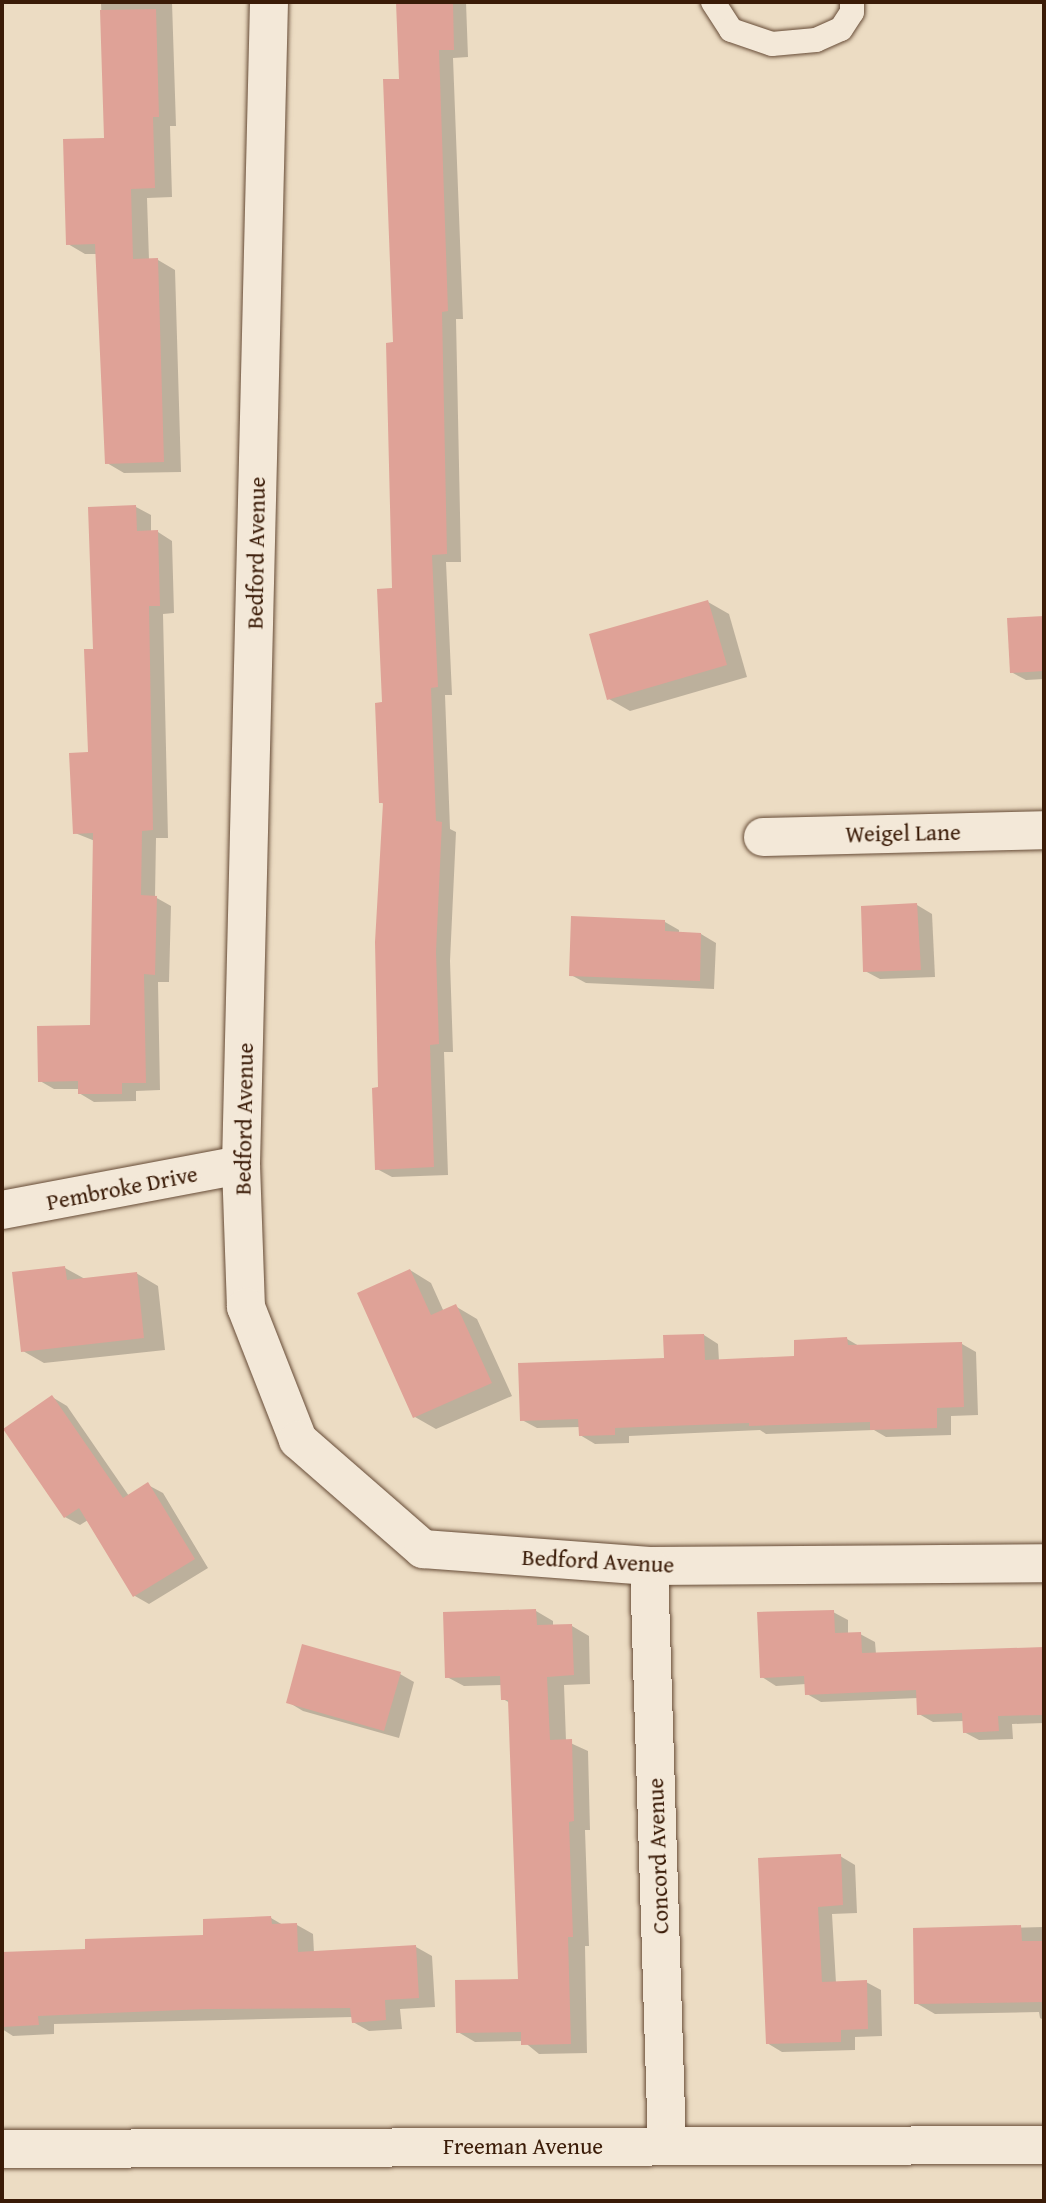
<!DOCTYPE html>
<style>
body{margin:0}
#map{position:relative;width:1046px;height:2203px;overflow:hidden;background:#ecdcc3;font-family:"Gentium Book Plus",serif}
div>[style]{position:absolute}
.shadow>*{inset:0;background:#0003}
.building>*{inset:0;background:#dfa297}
.roads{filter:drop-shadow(0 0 2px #664b36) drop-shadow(0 0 2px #664b36)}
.service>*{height:24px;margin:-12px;padding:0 12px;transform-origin:12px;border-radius:12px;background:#f3e8d8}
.minor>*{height:38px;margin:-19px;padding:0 19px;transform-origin:19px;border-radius:19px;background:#f3e8d8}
span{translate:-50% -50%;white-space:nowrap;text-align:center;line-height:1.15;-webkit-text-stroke:5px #f3e8d8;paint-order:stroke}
.street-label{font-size:23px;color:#3a1b07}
.frame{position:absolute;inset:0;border:4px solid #3a1b07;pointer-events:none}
</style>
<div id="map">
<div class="shadow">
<div style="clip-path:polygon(101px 2px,172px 2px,176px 126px,170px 126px,172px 197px,147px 198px,149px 260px,158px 260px,175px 270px,181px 472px,124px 473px,107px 463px,97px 254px,85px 254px,68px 244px,105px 140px)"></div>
<div style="clip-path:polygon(398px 2px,466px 2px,468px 57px,453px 58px,463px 319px,456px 319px,461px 562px,446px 562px,452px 695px,445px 695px,450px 829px,456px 832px,450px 961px,453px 1052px,444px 1052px,448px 1175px,392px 1177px,377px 1169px,384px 804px,380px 802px,384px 704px,393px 590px,401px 81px)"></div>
<div style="clip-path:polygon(136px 507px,151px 515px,151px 533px,158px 532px,172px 541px,174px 613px,163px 614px,168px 838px,156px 838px,155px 897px,171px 906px,169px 982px,158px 982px,160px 1090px,136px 1091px,136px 1101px,94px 1102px,79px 1093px,79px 1089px,54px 1089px,40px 1081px,91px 1027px,95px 841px,75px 833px,90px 753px,95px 650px)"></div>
<div style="clip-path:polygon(708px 602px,729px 614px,747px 677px,630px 711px,609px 699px)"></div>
<div style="clip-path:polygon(1044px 618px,1044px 679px,1026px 680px,1011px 672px,1008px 620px)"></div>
<div style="clip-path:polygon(917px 905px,932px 914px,935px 977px,880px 979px,865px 971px)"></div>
<div style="clip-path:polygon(665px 922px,679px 930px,679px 934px,701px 934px,716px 943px,714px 989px,586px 983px,571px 975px)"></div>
<div style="clip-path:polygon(65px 1268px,85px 1279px,136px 1273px,158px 1286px,165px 1350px,44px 1363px,23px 1351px)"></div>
<div style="clip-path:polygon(410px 1270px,431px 1283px,444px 1312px,455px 1306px,477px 1319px,512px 1396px,436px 1429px,415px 1417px)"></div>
<div style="clip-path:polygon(704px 1335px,718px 1344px,719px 1361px,796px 1357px,847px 1339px,859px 1346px,962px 1344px,976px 1352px,978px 1415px,951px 1416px,951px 1435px,886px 1437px,874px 1430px,766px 1434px,760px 1430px,629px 1436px,629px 1443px,595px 1444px,580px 1435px,580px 1427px,537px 1428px,522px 1420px,666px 1359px)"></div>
<div style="clip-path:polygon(52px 1397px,67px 1406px,129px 1496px,148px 1485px,163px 1493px,208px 1568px,149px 1604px,135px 1596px,88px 1520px,80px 1525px,65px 1517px)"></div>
<div style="clip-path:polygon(536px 1611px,553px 1621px,553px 1626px,572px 1626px,589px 1636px,590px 1684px,564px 1685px,566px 1741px,588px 1751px,590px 1830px,585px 1830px,589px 1946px,585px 1946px,587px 2053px,539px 2054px,523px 2041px,475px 2042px,458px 2032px,520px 1980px,510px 1703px,503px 1699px,502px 1685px,464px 1686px,447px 1677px)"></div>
<div style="clip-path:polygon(833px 1612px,848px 1620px,848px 1634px,860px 1634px,875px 1642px,876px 1654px,1044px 1649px,1044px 1723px,1012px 1724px,1013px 1739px,979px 1740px,964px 1732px,964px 1721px,933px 1722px,919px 1714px,918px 1698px,821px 1702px,807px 1694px,806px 1684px,776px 1686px,762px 1677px)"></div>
<div style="clip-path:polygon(400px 1674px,414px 1682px,399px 1738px,303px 1711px,288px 1702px)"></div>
<div style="clip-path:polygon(840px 1856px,855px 1865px,857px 1913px,832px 1914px,836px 1983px,866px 1982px,881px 1990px,882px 2036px,855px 2037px,855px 2050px,782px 2052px,767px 2043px,759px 1859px)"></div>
<div style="clip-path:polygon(271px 1918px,283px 1925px,297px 1925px,313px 1934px,314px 1953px,416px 1947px,432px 1956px,435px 2007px,400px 2009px,402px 2029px,369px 2031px,353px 2022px,353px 2017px,54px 2024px,54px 2034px,13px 2036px,2px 2029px,2px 1954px,87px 1950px,205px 1937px)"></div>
<div style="clip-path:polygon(1044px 1927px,1044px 2020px,1040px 2018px,1039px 2012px,935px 2014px,916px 2003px,914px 1930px)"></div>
</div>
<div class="building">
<div style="clip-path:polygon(396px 2px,453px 2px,454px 50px,439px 50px,448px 311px,442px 312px,447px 554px,432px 555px,438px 687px,431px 688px,436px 821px,442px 822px,436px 952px,439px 1044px,430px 1045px,434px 1167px,375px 1170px,372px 1088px,378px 1087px,375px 942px,383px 803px,379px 803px,375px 703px,382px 702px,377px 589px,392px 588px,386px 343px,393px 342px,383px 79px,399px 79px)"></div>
<div style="clip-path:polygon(156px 9px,159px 117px,153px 117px,155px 188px,131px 189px,133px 259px,158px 258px,164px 462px,105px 464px,95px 244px,66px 245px,63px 139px,104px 138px,100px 10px)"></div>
<div style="clip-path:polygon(136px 505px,137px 531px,158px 530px,160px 606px,149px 606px,153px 830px,142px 831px,141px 895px,157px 896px,155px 975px,144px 974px,146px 1083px,122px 1083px,122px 1094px,78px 1094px,78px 1081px,38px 1082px,37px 1026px,90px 1025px,93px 833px,73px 834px,69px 753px,88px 752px,84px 649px,93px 649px,88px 507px)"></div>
<div style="clip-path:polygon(708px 600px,727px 665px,607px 700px,589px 634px)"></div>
<div style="clip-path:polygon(1044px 616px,1044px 671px,1010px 673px,1007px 618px)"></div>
<div style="clip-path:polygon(917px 903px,921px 970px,863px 972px,861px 906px)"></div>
<div style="clip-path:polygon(571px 916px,665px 920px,665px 931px,701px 933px,700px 981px,569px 976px)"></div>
<div style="clip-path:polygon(65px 1266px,67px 1280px,137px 1272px,144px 1338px,21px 1352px,12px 1272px)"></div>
<div style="clip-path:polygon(410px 1269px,431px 1315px,456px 1304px,492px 1383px,413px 1418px,357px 1293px)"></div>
<div style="clip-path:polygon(704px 1334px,705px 1360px,794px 1356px,794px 1340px,847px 1337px,848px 1345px,962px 1342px,964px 1407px,937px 1408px,937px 1428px,870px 1430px,870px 1422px,749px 1426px,749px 1423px,615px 1428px,615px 1435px,579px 1436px,578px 1419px,520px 1421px,518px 1363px,664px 1358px,663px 1335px)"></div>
<div style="clip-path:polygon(52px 1395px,123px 1498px,148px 1482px,195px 1559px,133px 1597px,79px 1508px,64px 1518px,3px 1429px)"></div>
<div style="clip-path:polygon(536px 1609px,537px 1625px,572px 1624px,574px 1675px,547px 1677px,550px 1740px,572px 1739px,574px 1821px,569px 1822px,573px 1937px,568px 1937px,571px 2044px,521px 2045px,521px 2032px,456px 2033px,455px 1980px,518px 1979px,508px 1700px,501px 1700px,500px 1676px,445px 1678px,443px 1612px)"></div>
<div style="clip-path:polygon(834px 1610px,835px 1633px,861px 1632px,862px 1653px,1044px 1647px,1044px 1715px,998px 1716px,999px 1731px,963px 1733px,962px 1713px,917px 1715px,916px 1690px,805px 1695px,804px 1676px,760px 1678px,757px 1612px)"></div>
<div style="clip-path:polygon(302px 1644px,401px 1672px,384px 1731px,286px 1703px)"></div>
<div style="clip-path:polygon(841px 1854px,843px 1905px,818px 1907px,822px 1982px,867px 1980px,868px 2029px,841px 2030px,841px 2042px,766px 2044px,758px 1858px)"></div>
<div style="clip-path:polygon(271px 1916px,272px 1924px,297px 1923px,298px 1952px,416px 1945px,419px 1998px,385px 2000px,386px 2020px,352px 2023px,350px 2008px,206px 2009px,38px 2016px,39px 2025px,2px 2027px,2px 1952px,85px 1949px,85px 1939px,203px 1935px,203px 1919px)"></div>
<div style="clip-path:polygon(1021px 1925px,1022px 1941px,1044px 1941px,1044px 2002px,914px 2004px,913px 1928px)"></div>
</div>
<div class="roads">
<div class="service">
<div style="left:713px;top:2px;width:33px;rotate:57deg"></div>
<div style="left:731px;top:30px;width:43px;rotate:18.9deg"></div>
<div style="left:772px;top:44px;width:44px;rotate:-5.2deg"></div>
<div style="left:816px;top:40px;width:27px;rotate:-24deg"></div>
<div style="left:841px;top:29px;width:20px;rotate:-57deg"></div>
<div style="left:852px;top:12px;width:10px;rotate:-90deg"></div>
</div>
<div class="minor">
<div style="left:269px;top:2px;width:1163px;rotate:91.38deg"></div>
<div style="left:241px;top:1165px;width:142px;rotate:88deg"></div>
<div style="left:246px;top:1307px;width:143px;rotate:68.6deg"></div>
<div style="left:298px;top:1440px;width:166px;rotate:41.1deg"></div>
<div style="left:423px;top:1549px;width:227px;rotate:4.3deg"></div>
<div style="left:649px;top:1566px;width:395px;rotate:-0.4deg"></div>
<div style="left:763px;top:837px;width:281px;rotate:-1.4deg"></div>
<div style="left:2px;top:1210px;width:243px;rotate:-10.7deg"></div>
<div style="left:649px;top:1566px;width:579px;rotate:88.22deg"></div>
<div style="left:2px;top:2149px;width:1042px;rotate:-0.22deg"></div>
</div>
</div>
<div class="street-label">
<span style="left:256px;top:553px;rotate:-89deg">Bedford Avenue</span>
<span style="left:903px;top:833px;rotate:-1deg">Weigel Lane</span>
<span style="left:244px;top:1119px;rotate:-89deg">Bedford Avenue</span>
<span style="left:122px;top:1188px;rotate:-11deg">Pembroke Drive</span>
<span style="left:598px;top:1561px;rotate:3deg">Bedford Avenue</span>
<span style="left:658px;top:1856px;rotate:-92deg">Concord Avenue</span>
<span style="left:523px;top:2146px">Freeman Avenue</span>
</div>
<div class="frame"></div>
</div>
